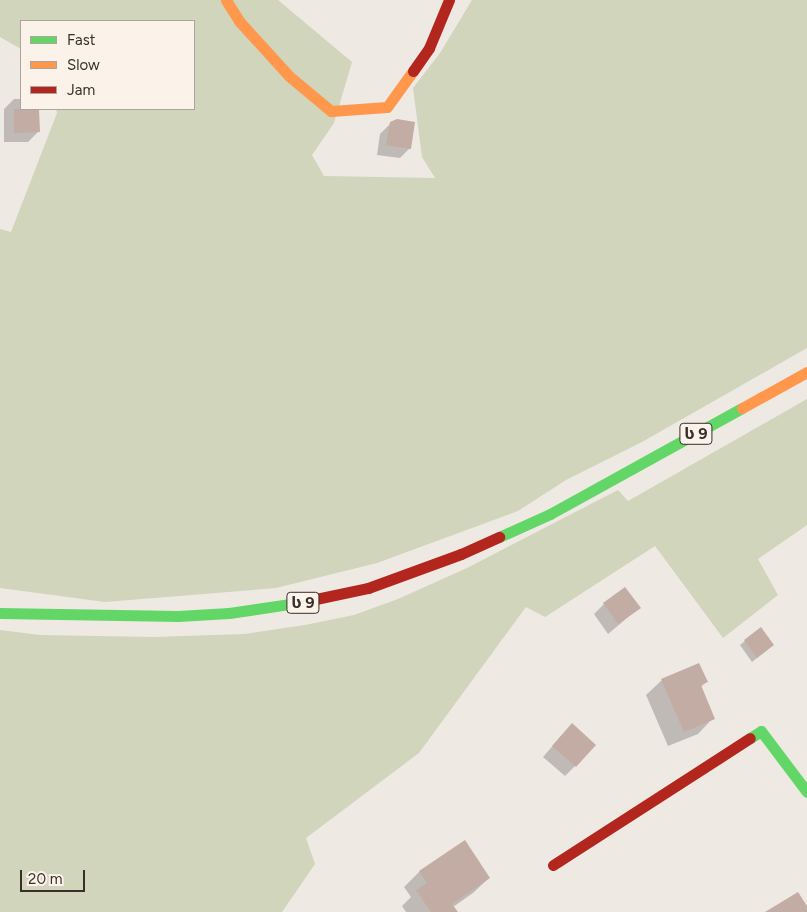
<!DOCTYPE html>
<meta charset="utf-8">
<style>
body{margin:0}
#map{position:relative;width:807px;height:912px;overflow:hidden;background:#efe9e3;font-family:Figtree,"Noto Sans Georgian",sans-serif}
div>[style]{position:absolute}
.green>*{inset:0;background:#d0d5bc}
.shadow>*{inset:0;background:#0003}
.building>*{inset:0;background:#c3aca4}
.fast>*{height:11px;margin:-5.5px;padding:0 5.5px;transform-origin:5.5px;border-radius:5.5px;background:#63d668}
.slow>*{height:11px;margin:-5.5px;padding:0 5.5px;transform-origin:5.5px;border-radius:5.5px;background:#ff974d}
.jam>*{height:11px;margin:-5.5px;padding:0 5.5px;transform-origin:5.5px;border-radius:5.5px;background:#b3261e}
span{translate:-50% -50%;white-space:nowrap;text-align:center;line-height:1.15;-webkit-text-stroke:5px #fbf3ea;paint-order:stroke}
.shield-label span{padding:1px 4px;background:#fbf3ea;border:1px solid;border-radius:4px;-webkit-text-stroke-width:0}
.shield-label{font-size:16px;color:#392e29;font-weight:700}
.legend{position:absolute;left:20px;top:20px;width:175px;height:90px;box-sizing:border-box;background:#fbf3ea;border:1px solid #ada49d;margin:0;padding:6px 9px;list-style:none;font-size:15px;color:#392e29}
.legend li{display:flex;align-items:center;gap:10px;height:25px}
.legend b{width:25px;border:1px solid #ada49d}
.scale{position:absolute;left:20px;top:870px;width:65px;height:22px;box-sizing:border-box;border:2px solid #392e29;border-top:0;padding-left:6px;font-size:15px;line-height:18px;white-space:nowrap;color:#392e29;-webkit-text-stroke:4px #fbf3ea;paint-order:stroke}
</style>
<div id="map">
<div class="green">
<div style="clip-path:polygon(0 0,278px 0,352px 62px,334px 123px,312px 155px,324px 176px,435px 178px,422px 157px,413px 88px,440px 53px,472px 0,807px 0,807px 348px,642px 442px,566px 480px,518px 511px,377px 563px,276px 588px,105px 602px,0 588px,0 229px,11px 232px,57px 113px,56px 109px,194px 109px,194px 21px,21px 21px,21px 49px,0 37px)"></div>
<div style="clip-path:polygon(807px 399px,807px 525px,758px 559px,778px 595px,723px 638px,655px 546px,545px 617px,526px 607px,419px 753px,306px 838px,315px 864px,282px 912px,0 912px,0 630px,40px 635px,154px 637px,244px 634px,305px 625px,354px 615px,398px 599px,467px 568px,618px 490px,628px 501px)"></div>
</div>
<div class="shadow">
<div style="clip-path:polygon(14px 99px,21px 99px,21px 109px,38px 109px,38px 132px,28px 142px,4px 142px,4px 109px)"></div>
<div style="clip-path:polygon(391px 123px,410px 148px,400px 158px,377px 155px,380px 134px)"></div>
<div style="clip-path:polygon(604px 604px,639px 608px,608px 634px,594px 614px)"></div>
<div style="clip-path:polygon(760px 629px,773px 645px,752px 662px,740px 645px)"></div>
<div style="clip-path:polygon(662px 680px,706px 682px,700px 688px,713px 718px,698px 734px,668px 746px,646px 695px)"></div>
<div style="clip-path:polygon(562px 735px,575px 766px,565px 776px,543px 757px)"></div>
<div style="clip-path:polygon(464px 842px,489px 878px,473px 893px,453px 907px,456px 912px,406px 912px,402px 906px,411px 897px,404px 887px,419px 872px)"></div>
</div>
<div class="building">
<div style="clip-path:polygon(14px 109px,39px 109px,40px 132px,14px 133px)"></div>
<div style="clip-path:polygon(397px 119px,415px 122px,411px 149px,386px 145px,390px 122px)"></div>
<div style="clip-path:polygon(625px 587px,641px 608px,618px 624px,603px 603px)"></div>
<div style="clip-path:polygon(761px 627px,774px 645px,757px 658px,744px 640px)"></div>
<div style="clip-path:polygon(699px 663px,708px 682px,701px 685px,715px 719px,684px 732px,661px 679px)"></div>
<div style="clip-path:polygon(572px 723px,596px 745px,576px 767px,552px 746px)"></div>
<div style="clip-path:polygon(465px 840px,490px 878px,452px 904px,458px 912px,431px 912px,416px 890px,427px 883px,419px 871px)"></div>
<div style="clip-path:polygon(798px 892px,807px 906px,807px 912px,765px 912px)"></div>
</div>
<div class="fast">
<div style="left:499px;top:537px;width:56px;rotate:-24.3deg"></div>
<div style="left:550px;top:514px;width:219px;rotate:-28.9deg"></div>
<div style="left:0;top:613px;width:178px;rotate:1deg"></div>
<div style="left:178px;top:616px;width:51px;rotate:-3.4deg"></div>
<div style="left:229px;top:613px;width:69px;rotate:-8.4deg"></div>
<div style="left:750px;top:738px;width:13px;rotate:-32deg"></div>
<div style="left:761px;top:731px;width:76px;rotate:53deg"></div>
</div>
<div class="slow">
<div style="left:226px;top:0;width:25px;rotate:58deg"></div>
<div style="left:239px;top:21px;width:74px;rotate:47.7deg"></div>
<div style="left:289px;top:76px;width:55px;rotate:39.8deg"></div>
<div style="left:331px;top:111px;width:56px;rotate:-4.1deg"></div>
<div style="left:387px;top:107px;width:44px;rotate:-54.2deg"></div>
<div style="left:742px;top:408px;width:74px;rotate:-29deg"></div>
</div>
<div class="jam">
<div style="left:413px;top:71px;width:28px;rotate:-55deg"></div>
<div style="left:429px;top:48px;width:52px;rotate:-67.4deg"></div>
<div style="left:297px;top:603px;width:73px;rotate:-11.9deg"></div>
<div style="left:368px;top:588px;width:99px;rotate:-20.1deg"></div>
<div style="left:461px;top:554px;width:42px;rotate:-24.1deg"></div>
<div style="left:553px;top:865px;width:234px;rotate:-32.8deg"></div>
</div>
<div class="shield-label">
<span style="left:696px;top:434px">ს 9</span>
<span style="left:303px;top:603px">ს 9</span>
</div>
<ul class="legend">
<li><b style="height:6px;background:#63d668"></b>Fast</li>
<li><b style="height:6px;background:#ff974d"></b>Slow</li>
<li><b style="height:6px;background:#b3261e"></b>Jam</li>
</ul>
<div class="scale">20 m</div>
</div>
